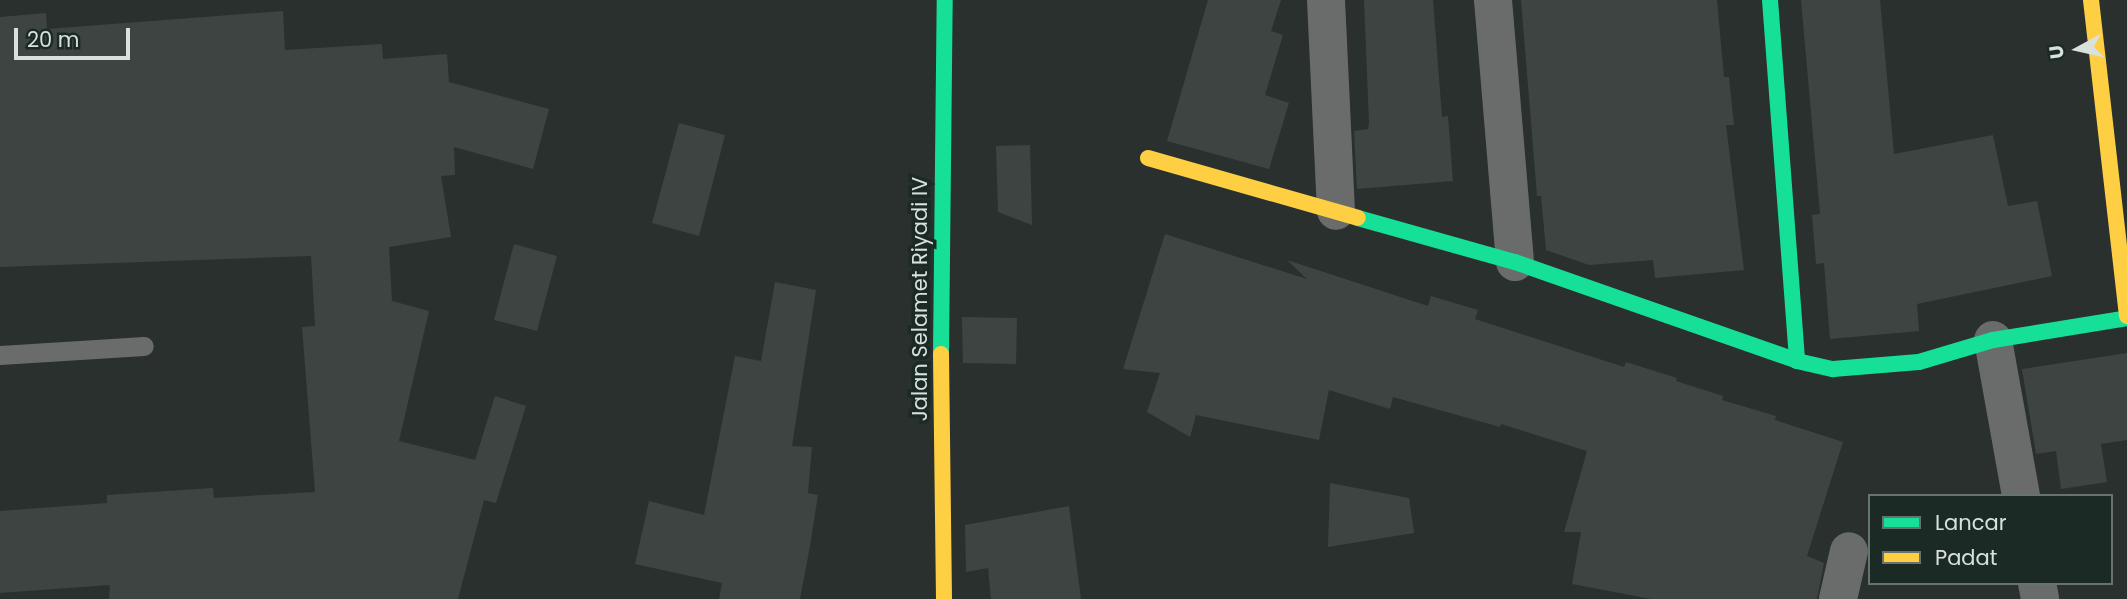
<!DOCTYPE html>
<style>
body{margin:0}
#map{position:relative;width:2127px;height:599px;overflow:hidden;background:#2a302e;font-family:Poppins,sans-serif}
div>[style]{position:absolute}
.building>*{inset:0;background:#3e4442}
.lane>*{height:19px;margin:-9.5px;padding:0 9.5px;transform-origin:9.5px;border-radius:9.5px;background:#696c6b}
.street>*{height:38px;margin:-19px;padding:0 19px;transform-origin:19px;border-radius:19px;background:#696c6b}
.fast>*{height:16px;margin:-8px;padding:0 8px;transform-origin:8px;border-radius:8px;background:#16e098}
.slow>*{height:16px;margin:-8px;padding:0 8px;transform-origin:8px;border-radius:8px;background:#ffcf43}
span{translate:-50% -50%;white-space:nowrap;text-align:center;line-height:1.15;-webkit-text-stroke:7px #1c2a25;paint-order:stroke}
.street-label{font-size:21px;color:#d8e1de}
.legend{position:absolute;left:1868px;top:494px;width:245px;height:91px;box-sizing:border-box;background:#1c2a25;border:2px solid #67736f;margin:0;padding:9px 12px;list-style:none;font-size:21px;color:#d8e1de}
.legend li{display:flex;align-items:center;gap:14px;height:35px}
.legend b{width:35px;border:2px solid #67736f}
.north{position:absolute;left:2043px;top:14px;width:70px;height:70px;-webkit-text-stroke:5px #1c2a25;paint-order:stroke;rotate:262deg;font-size:19px;font-weight:700;line-height:28px;text-align:center;color:#d8e1de}
.north::after{content:'';display:block;margin:auto;width:24px;height:32px;background:#d8e1de;clip-path:polygon(50% 0,100% 100%,50% 72%,0 100%)}
.scale{position:absolute;left:14px;top:28px;width:116px;height:32px;box-sizing:border-box;border:4px solid #d8e1de;border-top:0;padding-left:9px;font-size:21px;line-height:24px;white-space:nowrap;color:#d8e1de;-webkit-text-stroke:5px #1c2a25;paint-order:stroke}
</style>
<div id="map">
<div class="building">
<div style="clip-path:polygon(1208px 0,1281px 0,1271px 31px,1283px 35px,1265px 95px,1289px 103px,1269px 169px,1167px 141px)"></div>
<div style="clip-path:polygon(1364px 0,1433px 0,1442px 117px,1448px 116px,1453px 181px,1357px 189px,1354px 131px,1368px 129px,1369px 123px)"></div>
<div style="clip-path:polygon(1521px 0,1717px 0,1724px 77px,1729px 77px,1734px 125px,1726px 125px,1744px 270px,1655px 278px,1653px 260px,1589px 265px,1546px 250px,1541px 196px,1537px 196px)"></div>
<div style="clip-path:polygon(1801px 0,1880px 0,1894px 154px,1993px 135px,2008px 206px,2037px 201px,2052px 276px,1917px 304px,1919px 331px,1830px 339px,1824px 263px,1816px 264px,1812px 215px,1820px 214px)"></div>
<div style="clip-path:polygon(283px 11px,285px 50px,382px 44px,383px 59px,447px 54px,449px 82px,549px 109px,533px 169px,454px 147px,455px 175px,441px 176px,451px 237px,389px 247px,392px 301px,429px 311px,399px 441px,475px 460px,495px 396px,526px 406px,496px 503px,484px 500px,458px 599px,109px 599px,110px 585px,0 593px,0 511px,107px 503px,107px 495px,213px 488px,214px 498px,315px 492px,302px 327px,315px 326px,311px 256px,0 267px,0 17px,46px 13px,47px 29px)"></div>
<div style="clip-path:polygon(679px 123px,725px 135px,699px 236px,652px 223px)"></div>
<div style="clip-path:polygon(1030px 145px,1032px 225px,998px 212px,996px 146px)"></div>
<div style="clip-path:polygon(1165px 234px,1307px 279px,1287px 260px,1428px 306px,1431px 296px,1478px 310px,1475px 319px,1624px 367px,1626px 362px,1677px 378px,1676px 381px,1723px 396px,1722px 400px,1776px 416px,1775px 420px,1843px 442px,1807px 556px,1824px 563px,1817px 599px,1651px 599px,1572px 584px,1581px 532px,1564px 532px,1587px 451px,1501px 424px,1500px 427px,1393px 397px,1390px 409px,1329px 390px,1319px 440px,1196px 415px,1190px 437px,1147px 412px,1160px 373px,1123px 369px)"></div>
<div style="clip-path:polygon(514px 244px,557px 256px,537px 331px,494px 320px)"></div>
<div style="clip-path:polygon(775px 282px,816px 290px,792px 446px,812px 447px,808px 493px,818px 495px,810px 546px,800px 599px,719px 599px,722px 583px,635px 564px,649px 501px,704px 515px,735px 356px,761px 361px)"></div>
<div style="clip-path:polygon(962px 317px,1017px 318px,1016px 364px,963px 363px)"></div>
<div style="clip-path:polygon(2127px 353px,2127px 440px,2101px 444px,2107px 482px,2061px 489px,2056px 451px,2036px 454px,2022px 369px)"></div>
<div style="clip-path:polygon(1330px 483px,1409px 498px,1414px 533px,1328px 547px)"></div>
<div style="clip-path:polygon(1069px 506px,1081px 599px,991px 599px,988px 568px,966px 572px,965px 525px)"></div>
</div>
<div class="lane">
<div style="left:0;top:355px;width:144px;rotate:-3.6deg"></div>
</div>
<div class="street">
<div style="left:1326px;top:0;width:211px;rotate:87.3deg"></div>
<div style="left:1493px;top:0;width:263px;rotate:85.2deg"></div>
<div style="left:1993px;top:340px;width:158px;rotate:79.8deg"></div>
<div style="left:2037px;top:583px;width:16px;rotate:79deg"></div>
<div style="left:1838px;top:599px;width:49px;rotate:-77.1deg"></div>
</div>
<div class="fast">
<div style="left:1770px;top:0;width:362px;rotate:85.7deg"></div>
<div style="left:1358px;top:218px;width:163px;rotate:15.7deg"></div>
<div style="left:1515px;top:262px;width:299px;rotate:19.3deg"></div>
<div style="left:1797px;top:361px;width:37px;rotate:13deg"></div>
<div style="left:1833px;top:369px;width:86px;rotate:-4.7deg"></div>
<div style="left:1919px;top:362px;width:77px;rotate:-16.6deg"></div>
<div style="left:1993px;top:340px;width:136px;rotate:-9.3deg"></div>
<div style="left:941px;top:354px;width:354px;rotate:-89.4deg"></div>
</div>
<div class="slow">
<div style="left:2091px;top:0;width:318px;rotate:83.5deg"></div>
<div style="left:1148px;top:158px;width:218px;rotate:15.9deg"></div>
<div style="left:941px;top:354px;width:245px;rotate:89.3deg"></div>
</div>
<div class="street-label">
<span style="left:920px;top:299px;rotate:-90deg">Jalan Selamet Riyadi IV</span>
</div>
<ul class="legend">
<li><b style="height:9px;background:#16e098"></b>Lancar</li>
<li><b style="height:9px;background:#ffcf43"></b>Padat</li>
</ul>
<div class="north">U</div>
<div class="scale">20 m</div>
</div>
